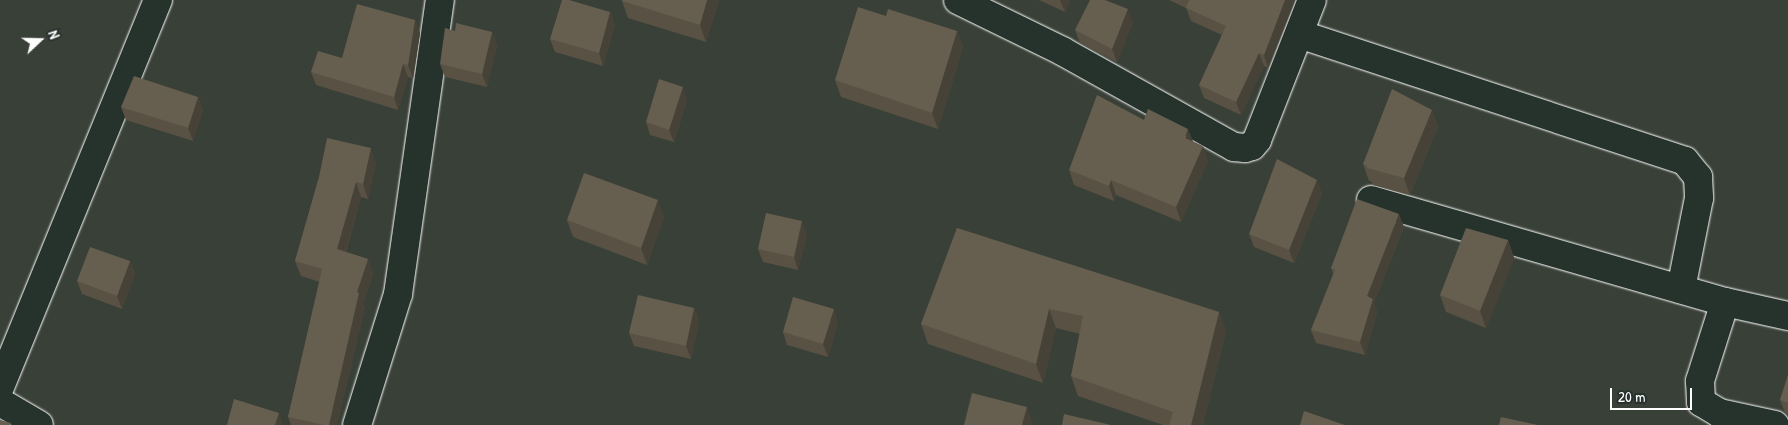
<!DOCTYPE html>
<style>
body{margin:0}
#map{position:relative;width:1788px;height:425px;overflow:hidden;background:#394037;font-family:"Patrick Hand",sans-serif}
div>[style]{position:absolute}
.roads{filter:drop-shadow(0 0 1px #fff) drop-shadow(0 0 1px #fff)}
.minor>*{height:28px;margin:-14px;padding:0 14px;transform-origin:14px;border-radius:14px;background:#26332d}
.wall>*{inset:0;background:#585144}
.shaded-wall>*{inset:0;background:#474237}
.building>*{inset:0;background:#665e4f}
span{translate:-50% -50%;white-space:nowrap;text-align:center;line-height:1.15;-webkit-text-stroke:4.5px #26332d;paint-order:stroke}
.north{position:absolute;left:15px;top:15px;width:50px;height:50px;-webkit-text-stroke:4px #26332d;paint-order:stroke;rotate:69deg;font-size:14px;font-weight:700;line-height:20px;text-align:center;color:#fff}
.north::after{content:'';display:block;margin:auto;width:18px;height:22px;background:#fff;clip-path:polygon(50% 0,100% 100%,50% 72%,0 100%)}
.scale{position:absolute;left:1610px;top:388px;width:82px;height:22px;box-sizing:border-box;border:2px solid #fff;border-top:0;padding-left:6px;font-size:15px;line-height:18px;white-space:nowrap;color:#fff;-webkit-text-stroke:4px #26332d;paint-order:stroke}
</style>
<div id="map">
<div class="roads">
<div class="minor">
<div style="left:958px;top:0;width:116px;rotate:26.1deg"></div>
<div style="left:1062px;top:51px;width:197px;rotate:29.2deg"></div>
<div style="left:1234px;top:147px;width:11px;rotate:5deg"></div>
<div style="left:1245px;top:148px;width:7px;rotate:-16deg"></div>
<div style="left:1252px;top:146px;width:8px;rotate:-50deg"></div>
<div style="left:1257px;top:140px;width:150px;rotate:-68.6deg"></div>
<div style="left:1299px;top:34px;width:406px;rotate:18.2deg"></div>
<div style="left:1685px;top:161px;width:21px;rotate:51deg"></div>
<div style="left:1698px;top:177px;width:21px;rotate:87deg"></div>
<div style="left:1699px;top:198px;width:93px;rotate:101.2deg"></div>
<div style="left:1371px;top:200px;width:368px;rotate:16.1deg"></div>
<div style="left:1725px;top:302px;width:65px;rotate:12.5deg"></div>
<div style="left:1725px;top:302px;width:83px;rotate:107.6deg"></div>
<div style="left:1700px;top:381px;width:21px;rotate:87deg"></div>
<div style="left:1701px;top:402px;width:21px;rotate:31deg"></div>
<div style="left:1719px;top:413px;width:57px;rotate:12.1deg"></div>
<div style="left:0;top:387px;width:418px;rotate:-67.8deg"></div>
<div style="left:0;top:402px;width:45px;rotate:30.5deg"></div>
<div style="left:357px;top:425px;width:137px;rotate:-72.6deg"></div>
<div style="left:398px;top:294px;width:297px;rotate:-81.9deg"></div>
</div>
</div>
<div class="wall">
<div style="clip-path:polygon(719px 0,706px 42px,628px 18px,622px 1px)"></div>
<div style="clip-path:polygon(1039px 0,1070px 0,1065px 12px)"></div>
<div style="clip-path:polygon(1169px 0,1295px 0,1268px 68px,1264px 66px,1241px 115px,1204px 98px,1199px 85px,1222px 35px,1191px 21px,1186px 8px)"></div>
<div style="clip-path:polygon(610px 12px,615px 25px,603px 66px,555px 52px,550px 39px)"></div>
<div style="clip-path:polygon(886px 16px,957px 31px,963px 47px,938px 129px,841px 97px,835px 80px)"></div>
<div style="clip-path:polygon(415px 20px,420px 33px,413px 78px,408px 77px,398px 110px,316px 85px,311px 72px,342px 58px)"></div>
<div style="clip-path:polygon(1133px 22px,1117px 62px,1080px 43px,1075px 30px)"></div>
<div style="clip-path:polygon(455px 31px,492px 32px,497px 45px,487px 87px,445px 77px,440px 64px)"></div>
<div style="clip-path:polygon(198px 97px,203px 110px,193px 141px,126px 120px,121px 107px)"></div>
<div style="clip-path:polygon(687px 100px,674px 142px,650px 135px,646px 122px)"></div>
<div style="clip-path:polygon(1432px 110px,1438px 127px,1410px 195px,1373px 185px,1372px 182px,1369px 181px,1363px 164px)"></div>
<div style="clip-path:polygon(1193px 142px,1208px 161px,1181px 222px,1116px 195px,1114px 201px,1074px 185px,1069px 170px)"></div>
<div style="clip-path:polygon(376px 163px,368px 199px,361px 197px,346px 252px,368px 259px,373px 274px,363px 304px,365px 307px,337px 425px,291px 425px,288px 417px,320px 282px,301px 276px,295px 261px,319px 177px)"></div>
<div style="clip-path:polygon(1322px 193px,1294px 263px,1254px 247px,1249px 234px)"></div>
<div style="clip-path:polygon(664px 217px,647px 265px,573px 237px,567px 220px)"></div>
<div style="clip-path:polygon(1404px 227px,1374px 303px,1377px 312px,1365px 355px,1316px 343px,1311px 330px,1333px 274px,1331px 268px)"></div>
<div style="clip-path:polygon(957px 228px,1219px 312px,1226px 331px,1203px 425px,1163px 425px,1078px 396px,1071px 376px,1080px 334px,1056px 328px,1043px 383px,928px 344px,921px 324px)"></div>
<div style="clip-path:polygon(807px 234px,798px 270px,763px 262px,758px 249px)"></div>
<div style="clip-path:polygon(1508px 240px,1514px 258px,1486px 328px,1446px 312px,1440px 295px)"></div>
<div style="clip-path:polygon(130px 261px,135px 274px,122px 309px,82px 294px,77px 281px)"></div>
<div style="clip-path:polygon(694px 308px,699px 321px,691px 359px,634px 346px,629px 333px)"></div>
<div style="clip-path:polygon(838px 322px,828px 357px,787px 345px,783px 332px)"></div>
<div style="clip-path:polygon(1788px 375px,1788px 414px,1785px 413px,1780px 400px)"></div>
</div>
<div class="shaded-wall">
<div style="clip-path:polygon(707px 0,719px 0,706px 42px,700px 25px)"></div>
<div style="clip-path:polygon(1060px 0,1070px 0,1065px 12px)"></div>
<div style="clip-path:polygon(1285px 0,1295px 0,1268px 68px,1264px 55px)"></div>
<div style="clip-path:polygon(1128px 9px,1133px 22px,1117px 62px,1112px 49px)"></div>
<div style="clip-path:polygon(610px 12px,615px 25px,603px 66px,599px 53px)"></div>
<div style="clip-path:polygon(415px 20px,420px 33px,413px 78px,408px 65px)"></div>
<div style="clip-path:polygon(957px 31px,963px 47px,938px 129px,932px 113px)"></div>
<div style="clip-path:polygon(492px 32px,497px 45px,487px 87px,482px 74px)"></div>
<div style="clip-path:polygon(1259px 53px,1264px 66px,1241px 115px,1236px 102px)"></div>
<div style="clip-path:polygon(403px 64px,408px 77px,398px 110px,394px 97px)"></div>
<div style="clip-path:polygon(683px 87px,687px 100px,674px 142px,669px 130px)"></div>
<div style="clip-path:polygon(198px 97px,203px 110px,193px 141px,188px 128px)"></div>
<div style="clip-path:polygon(1432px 110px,1438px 127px,1410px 195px,1404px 178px)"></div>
<div style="clip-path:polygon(1188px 129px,1194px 144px,1185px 138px)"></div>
<div style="clip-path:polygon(1203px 146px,1208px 161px,1181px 222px,1176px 207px)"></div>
<div style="clip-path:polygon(371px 148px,376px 163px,368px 199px,363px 184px)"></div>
<div style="clip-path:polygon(1111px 180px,1116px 195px,1114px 201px,1109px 186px)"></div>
<div style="clip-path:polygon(1317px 180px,1322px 193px,1294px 263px,1289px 250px)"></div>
<div style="clip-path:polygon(356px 182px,361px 197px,342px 264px,337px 249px)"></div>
<div style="clip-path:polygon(658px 200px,664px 217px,647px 265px,641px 248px)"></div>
<div style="clip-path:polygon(1399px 214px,1404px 227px,1374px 303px,1377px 312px,1365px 355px,1360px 342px,1367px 296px)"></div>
<div style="clip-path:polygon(802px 221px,807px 234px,798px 270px,794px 257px)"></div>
<div style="clip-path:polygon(1508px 240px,1514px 258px,1486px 328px,1480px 311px)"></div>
<div style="clip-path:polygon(368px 259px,373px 274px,363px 304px,365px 307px,337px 425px,329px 425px,357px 292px)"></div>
<div style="clip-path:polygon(130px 261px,135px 274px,122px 309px,117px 296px)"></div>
<div style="clip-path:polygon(694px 308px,699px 321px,691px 359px,686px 346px)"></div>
<div style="clip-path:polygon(834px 309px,838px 322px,828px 357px,823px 344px)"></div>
<div style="clip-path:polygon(1049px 309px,1056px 328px,1043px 383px,1036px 364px)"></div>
<div style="clip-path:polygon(1219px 312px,1226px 331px,1203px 425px,1191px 425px)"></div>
<div style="clip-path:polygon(1027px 407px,1033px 424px,1033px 425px,1022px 425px)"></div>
<div style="clip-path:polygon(279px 413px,283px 425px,275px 425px)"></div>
</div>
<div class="building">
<div style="clip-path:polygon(562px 0,569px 0,610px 12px,599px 53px,550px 39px)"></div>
<div style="clip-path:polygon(622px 0,707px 0,700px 25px,622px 1px)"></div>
<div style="clip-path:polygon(1090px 0,1105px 0,1128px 9px,1112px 49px,1075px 30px)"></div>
<div style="clip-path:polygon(1189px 0,1285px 0,1264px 55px,1259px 53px,1236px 102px,1199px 85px,1226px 26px,1186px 8px)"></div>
<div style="clip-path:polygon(357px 4px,415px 20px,408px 65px,403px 64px,394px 97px,311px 72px,318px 51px,342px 58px)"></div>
<div style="clip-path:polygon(858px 7px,886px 16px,888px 9px,957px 31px,932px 113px,835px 80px)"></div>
<div style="clip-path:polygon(456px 23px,492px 32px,482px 74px,440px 64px,445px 28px,455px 31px)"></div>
<div style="clip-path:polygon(134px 76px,198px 97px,188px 128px,121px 107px)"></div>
<div style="clip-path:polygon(659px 79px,683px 87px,669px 130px,646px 122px)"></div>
<div style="clip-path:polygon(1392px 89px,1432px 110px,1404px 178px,1367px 168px,1367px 166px,1363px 164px)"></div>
<div style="clip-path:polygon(1097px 95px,1144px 120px,1148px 109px,1188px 129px,1185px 138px,1203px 146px,1176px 207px,1111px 180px,1109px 186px,1069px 170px)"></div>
<div style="clip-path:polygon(327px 138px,371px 148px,363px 184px,356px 182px,337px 249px,368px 259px,357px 292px,359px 293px,329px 425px,324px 425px,288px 417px,322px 269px,295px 261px,319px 177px)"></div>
<div style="clip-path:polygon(1277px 159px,1317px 180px,1289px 250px,1249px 234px)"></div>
<div style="clip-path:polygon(584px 173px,658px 200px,641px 248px,567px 220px)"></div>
<div style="clip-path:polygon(1357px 199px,1399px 214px,1367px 296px,1373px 299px,1360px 342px,1311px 330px,1335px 270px,1331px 268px)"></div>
<div style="clip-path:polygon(766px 213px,802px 221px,794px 257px,758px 249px)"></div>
<div style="clip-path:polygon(957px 228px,1219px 312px,1191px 425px,1169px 425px,1173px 412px,1071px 376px,1083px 316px,1049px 309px,1036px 364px,921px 324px)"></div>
<div style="clip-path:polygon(1466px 228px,1508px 240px,1480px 311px,1440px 295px)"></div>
<div style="clip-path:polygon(90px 247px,130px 261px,117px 296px,77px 281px)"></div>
<div style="clip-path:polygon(638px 295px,694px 308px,686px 346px,629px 333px)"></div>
<div style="clip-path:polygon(793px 297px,834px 309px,823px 344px,783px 332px)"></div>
<div style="clip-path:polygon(1788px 375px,1788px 403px,1780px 400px)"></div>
<div style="clip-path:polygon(972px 393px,1027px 407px,1022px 425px,964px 425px)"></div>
<div style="clip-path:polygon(234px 399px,279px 413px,275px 425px,227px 425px)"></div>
<div style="clip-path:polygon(1304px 411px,1345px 425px,1300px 425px)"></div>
<div style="clip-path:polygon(1064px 414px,1111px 425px,1062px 425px)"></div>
<div style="clip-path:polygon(1501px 417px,1538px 425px,1499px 425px)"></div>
<div style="clip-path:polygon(0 420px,11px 423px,10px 425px,0 425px)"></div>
</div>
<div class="north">N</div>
<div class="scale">20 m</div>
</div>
